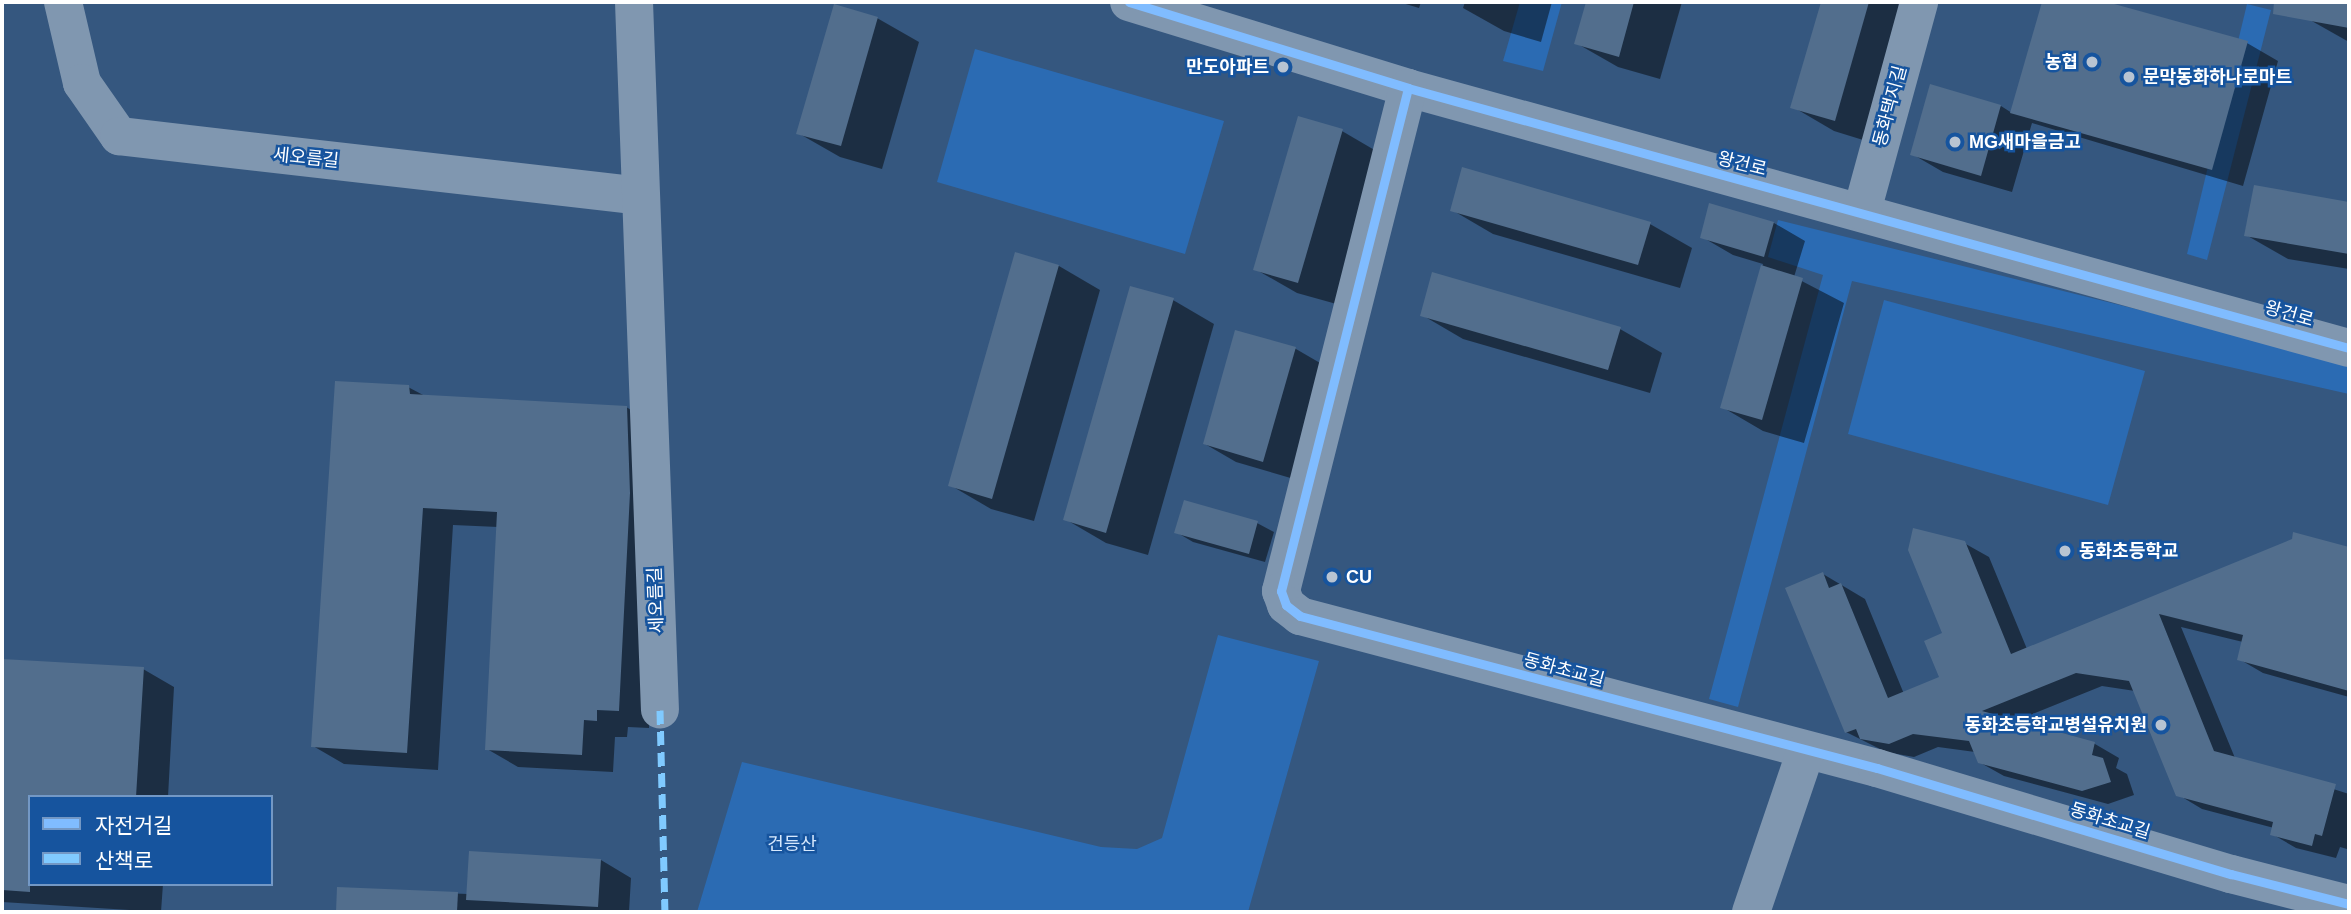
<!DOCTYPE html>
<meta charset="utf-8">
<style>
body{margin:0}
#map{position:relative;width:2351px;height:914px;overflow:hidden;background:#35577f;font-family:Helvetica,"Noto Sans KR",sans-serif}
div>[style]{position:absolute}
.green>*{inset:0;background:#2b6bb3}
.shadow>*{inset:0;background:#0007}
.building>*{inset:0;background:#526e8d}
.minor>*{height:38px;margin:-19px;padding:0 19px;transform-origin:19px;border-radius:19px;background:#8097b0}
.quiet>*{height:7px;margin-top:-3.5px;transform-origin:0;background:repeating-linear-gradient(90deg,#80caff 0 14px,transparent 0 21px)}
.cycleway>*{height:9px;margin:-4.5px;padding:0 4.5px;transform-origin:4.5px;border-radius:4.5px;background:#80bcff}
.dots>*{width:19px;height:19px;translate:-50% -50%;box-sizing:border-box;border:4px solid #16549e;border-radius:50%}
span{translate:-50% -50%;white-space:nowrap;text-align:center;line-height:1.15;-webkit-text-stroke:5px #16549e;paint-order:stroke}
.poi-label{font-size:18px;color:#fff;font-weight:700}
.right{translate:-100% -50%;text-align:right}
.left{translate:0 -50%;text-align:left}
.street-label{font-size:18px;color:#fff}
.park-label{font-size:18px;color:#d6e8fd}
.frame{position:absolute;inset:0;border:4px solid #fff;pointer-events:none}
.legend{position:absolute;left:28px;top:795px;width:245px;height:91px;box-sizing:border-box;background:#16549e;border:2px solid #7398c5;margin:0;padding:9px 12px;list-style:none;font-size:21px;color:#fff}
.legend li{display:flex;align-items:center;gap:14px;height:35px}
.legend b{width:35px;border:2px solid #7398c5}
</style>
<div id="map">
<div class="green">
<div style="clip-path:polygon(1520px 2px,1562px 2px,1543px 71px,1503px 61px)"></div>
<div style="clip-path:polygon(2247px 4px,2271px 10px,2207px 260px,2187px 254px)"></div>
<div style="clip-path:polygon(975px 49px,1224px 121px,1185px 254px,937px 182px)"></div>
<div style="clip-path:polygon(1778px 220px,2349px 362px,2349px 394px,1852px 281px,1738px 707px,1709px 699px,1823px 275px,1768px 257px)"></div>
<div style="clip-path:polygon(1884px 300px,2145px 371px,2108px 505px,1848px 434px)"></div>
<div style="clip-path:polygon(1218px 635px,1319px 661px,1248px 912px,697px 912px,742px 762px,1101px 847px,1137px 849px,1162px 838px)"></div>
</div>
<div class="shadow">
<div style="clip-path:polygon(1399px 2px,1421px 2px,1419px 8px)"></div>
<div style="clip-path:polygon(1465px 2px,1552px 2px,1541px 42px,1504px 31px,1463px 8px)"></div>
<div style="clip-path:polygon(1588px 2px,1682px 2px,1660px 79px,1618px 67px,1576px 43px)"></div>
<div style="clip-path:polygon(1823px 2px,1917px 2px,1876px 144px,1834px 131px,1793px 107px)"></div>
<div style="clip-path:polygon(2044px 2px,2101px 2px,2247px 43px,2278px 61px,2243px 186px,2032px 123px,2012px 192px,1943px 172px,1912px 154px,2001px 106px,2012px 113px)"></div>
<div style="clip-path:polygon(2314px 2px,2349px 2px,2349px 42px,2310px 20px)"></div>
<div style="clip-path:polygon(877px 18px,919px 42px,882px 169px,840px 157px,798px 133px)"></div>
<div style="clip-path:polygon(1342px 131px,1383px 155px,1340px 305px,1297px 293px,1255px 269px)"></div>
<div style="clip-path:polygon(2255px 187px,2349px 203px,2349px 269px,2288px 259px,2246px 235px)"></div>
<div style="clip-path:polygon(1711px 206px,1774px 223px,1805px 241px,1794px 277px,1844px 303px,1804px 443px,1763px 431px,1722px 407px,1763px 264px,1733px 255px,1702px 237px)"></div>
<div style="clip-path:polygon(1452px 210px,1650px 224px,1692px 248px,1680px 288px,1493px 234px)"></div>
<div style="clip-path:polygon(1017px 254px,1059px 266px,1100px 290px,1034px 521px,991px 509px,950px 485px)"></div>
<div style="clip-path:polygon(1173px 300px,1214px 324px,1148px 555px,1106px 543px,1065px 519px)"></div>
<div style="clip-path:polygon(1422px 315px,1620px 329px,1662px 353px,1650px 393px,1463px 339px)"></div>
<div style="clip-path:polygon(1237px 332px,1296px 349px,1327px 367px,1294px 479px,1236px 462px,1205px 444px)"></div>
<div style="clip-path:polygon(408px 387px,425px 396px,626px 407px,658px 425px,661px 511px,649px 728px,628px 727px,627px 737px,615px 737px,613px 772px,518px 767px,487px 749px,498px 527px,453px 525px,438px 770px,344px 764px,313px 746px)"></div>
<div style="clip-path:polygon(1257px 523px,1274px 532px,1265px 562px,1193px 542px,1176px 532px)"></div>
<div style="clip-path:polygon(2295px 534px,2349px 549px,2349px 697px,2263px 673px,2239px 659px,2243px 642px,2181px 627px,2235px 758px,2349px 794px,2349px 839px,2347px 849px,2340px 847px,2336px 858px,2296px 848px,2272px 834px,2274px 828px,2202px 809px,2177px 794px,2135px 691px,2102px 686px,2013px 722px,2095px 744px,2119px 758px,2116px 768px,2127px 774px,2134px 795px,2108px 804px,2004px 776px,1979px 762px,1975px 752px,1938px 747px,1914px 757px,1886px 752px,1846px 732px,1823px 574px,1865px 599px,1904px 694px,1941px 678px,1945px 634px,1964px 543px,1989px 557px,2027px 649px,2293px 540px)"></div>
<div style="clip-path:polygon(2px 661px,143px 669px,174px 687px,168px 797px,30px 797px,30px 884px,163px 884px,161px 912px,2px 902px)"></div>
<div style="clip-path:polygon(601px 860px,631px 878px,629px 912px,337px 912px,338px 889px,468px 894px)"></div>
</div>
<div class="building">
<div style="clip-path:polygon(1586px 2px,1634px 2px,1619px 57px,1574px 44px)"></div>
<div style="clip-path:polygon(1821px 2px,1869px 2px,1835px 121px,1790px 108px)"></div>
<div style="clip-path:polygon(2042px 2px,2107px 2px,2248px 41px,2212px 170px,2010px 113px)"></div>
<div style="clip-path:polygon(2274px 2px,2349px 2px,2349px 28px,2273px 14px)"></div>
<div style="clip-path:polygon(834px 4px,878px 17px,841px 146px,796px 134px)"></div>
<div style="clip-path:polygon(1930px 84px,2001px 105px,1981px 176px,1910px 155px)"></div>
<div style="clip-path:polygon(1298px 116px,1343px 129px,1298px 283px,1253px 270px)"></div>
<div style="clip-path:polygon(1462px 167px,1651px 222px,1638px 265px,1450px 211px)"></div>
<div style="clip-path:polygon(2254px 185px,2349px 202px,2349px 254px,2244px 236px)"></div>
<div style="clip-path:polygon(1709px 203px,1774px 222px,1764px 257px,1700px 238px)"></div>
<div style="clip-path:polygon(1015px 252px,1059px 265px,992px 499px,948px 486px)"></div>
<div style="clip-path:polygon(1761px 265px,1803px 278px,1762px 420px,1720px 408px)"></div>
<div style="clip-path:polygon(1432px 272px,1621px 327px,1608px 370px,1420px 316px)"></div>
<div style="clip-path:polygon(1130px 286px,1174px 298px,1106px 533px,1063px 520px)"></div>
<div style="clip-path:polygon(1235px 330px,1296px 347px,1263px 462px,1203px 444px)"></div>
<div style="clip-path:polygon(335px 381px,409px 385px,410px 394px,627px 406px,630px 493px,619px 711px,597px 710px,597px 721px,584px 720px,582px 755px,485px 750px,497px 512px,423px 508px,407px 753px,311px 747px)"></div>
<div style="clip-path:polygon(1184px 500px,1258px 521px,1249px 554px,1174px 533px)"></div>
<div style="clip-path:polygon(1913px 528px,1965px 541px,2011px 654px,2292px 539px,2293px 532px,2349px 547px,2349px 691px,2237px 660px,2243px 635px,2159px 614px,2214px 751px,2336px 784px,2322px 836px,2315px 834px,2312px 846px,2270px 835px,2273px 822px,2176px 796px,2129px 681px,2076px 673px,1982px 711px,2095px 742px,2092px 755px,2103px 758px,2111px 782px,2082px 791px,1978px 763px,1969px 741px,1913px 734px,1889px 744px,1860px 739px,1856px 729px,1845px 733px,1785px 588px,1823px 572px,1829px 588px,1841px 583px,1888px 698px,1939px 677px,1924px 641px,1942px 633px,1908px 550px)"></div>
<div style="clip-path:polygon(2px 659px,144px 667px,136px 797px,30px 797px,30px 892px,2px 890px)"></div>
<div style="clip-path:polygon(469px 851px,601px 859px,598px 907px,466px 900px)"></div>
<div style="clip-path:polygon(337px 887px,458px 892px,457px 912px,336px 912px)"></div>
</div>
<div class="minor">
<div style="left:63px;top:2px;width:83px;rotate:76.8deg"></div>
<div style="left:82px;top:83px;width:65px;rotate:55.1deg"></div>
<div style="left:119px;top:136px;width:525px;rotate:6.56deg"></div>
<div style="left:634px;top:2px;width:708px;rotate:87.9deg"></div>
<div style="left:1129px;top:2px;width:292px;rotate:17.1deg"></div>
<div style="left:1408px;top:88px;width:976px;rotate:15.45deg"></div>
<div style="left:1408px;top:88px;width:519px;rotate:104.17deg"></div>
<div style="left:1281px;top:591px;width:15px;rotate:70deg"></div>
<div style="left:1286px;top:605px;width:18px;rotate:38deg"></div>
<div style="left:1300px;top:616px;width:597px;rotate:14.76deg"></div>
<div style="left:1877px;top:768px;width:370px;rotate:16.7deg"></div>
<div style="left:2231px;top:874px;width:122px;rotate:14.3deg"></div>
<div style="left:1862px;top:211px;width:217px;rotate:-74.7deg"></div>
<div style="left:1751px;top:912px;width:171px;rotate:-71.2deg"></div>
</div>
<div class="quiet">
<div style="left:660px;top:710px;width:202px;rotate:88.6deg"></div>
</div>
<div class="cycleway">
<div style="left:1129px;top:2px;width:292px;rotate:17.1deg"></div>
<div style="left:1408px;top:88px;width:976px;rotate:15.45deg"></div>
<div style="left:1408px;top:88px;width:519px;rotate:104.17deg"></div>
<div style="left:1281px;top:591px;width:15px;rotate:70deg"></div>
<div style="left:1286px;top:605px;width:18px;rotate:38deg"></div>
<div style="left:1300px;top:616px;width:597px;rotate:14.76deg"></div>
<div style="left:1877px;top:768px;width:370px;rotate:16.7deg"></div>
<div style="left:2231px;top:874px;width:122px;rotate:14.3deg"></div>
</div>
<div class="dots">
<div style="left:2092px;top:62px;background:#b8c4d2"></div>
<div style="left:1283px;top:67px;background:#b8c4d2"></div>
<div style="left:2129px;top:77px;background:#b8c4d2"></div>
<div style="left:1955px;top:142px;background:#b8c4d2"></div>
<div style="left:2065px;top:551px;background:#b8c4d2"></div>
<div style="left:1332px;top:577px;background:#b8c4d2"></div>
<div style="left:2161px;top:725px;background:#b8c4d2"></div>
</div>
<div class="poi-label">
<span class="right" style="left:2078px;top:62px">농협</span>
<span class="right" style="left:1269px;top:67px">만도아파트</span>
<span class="left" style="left:2143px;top:77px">문막동화하나로마트</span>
<span class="left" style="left:1969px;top:142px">MG새마을금고</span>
<span class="left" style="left:2079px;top:551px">동화초등학교</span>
<span class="left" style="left:1346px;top:577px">CU</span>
<span class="right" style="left:2147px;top:725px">동화초등학교병설유치원</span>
</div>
<div class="street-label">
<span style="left:1890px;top:106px;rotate:-75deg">동화택지길</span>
<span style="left:306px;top:158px;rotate:6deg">세오름길</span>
<span style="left:1742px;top:164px;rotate:14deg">왕건로</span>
<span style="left:2289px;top:314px;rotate:16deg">왕건로</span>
<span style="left:656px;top:600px;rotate:-92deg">세오름길</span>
<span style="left:1564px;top:670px;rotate:15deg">동화초교길</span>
<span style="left:2110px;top:821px;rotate:17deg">동화초교길</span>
</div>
<div class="park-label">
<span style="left:792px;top:844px">건등산</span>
</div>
<div class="frame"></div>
<ul class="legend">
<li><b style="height:9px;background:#80bcff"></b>자전거길</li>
<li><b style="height:9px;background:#80caff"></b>산책로</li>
</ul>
</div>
